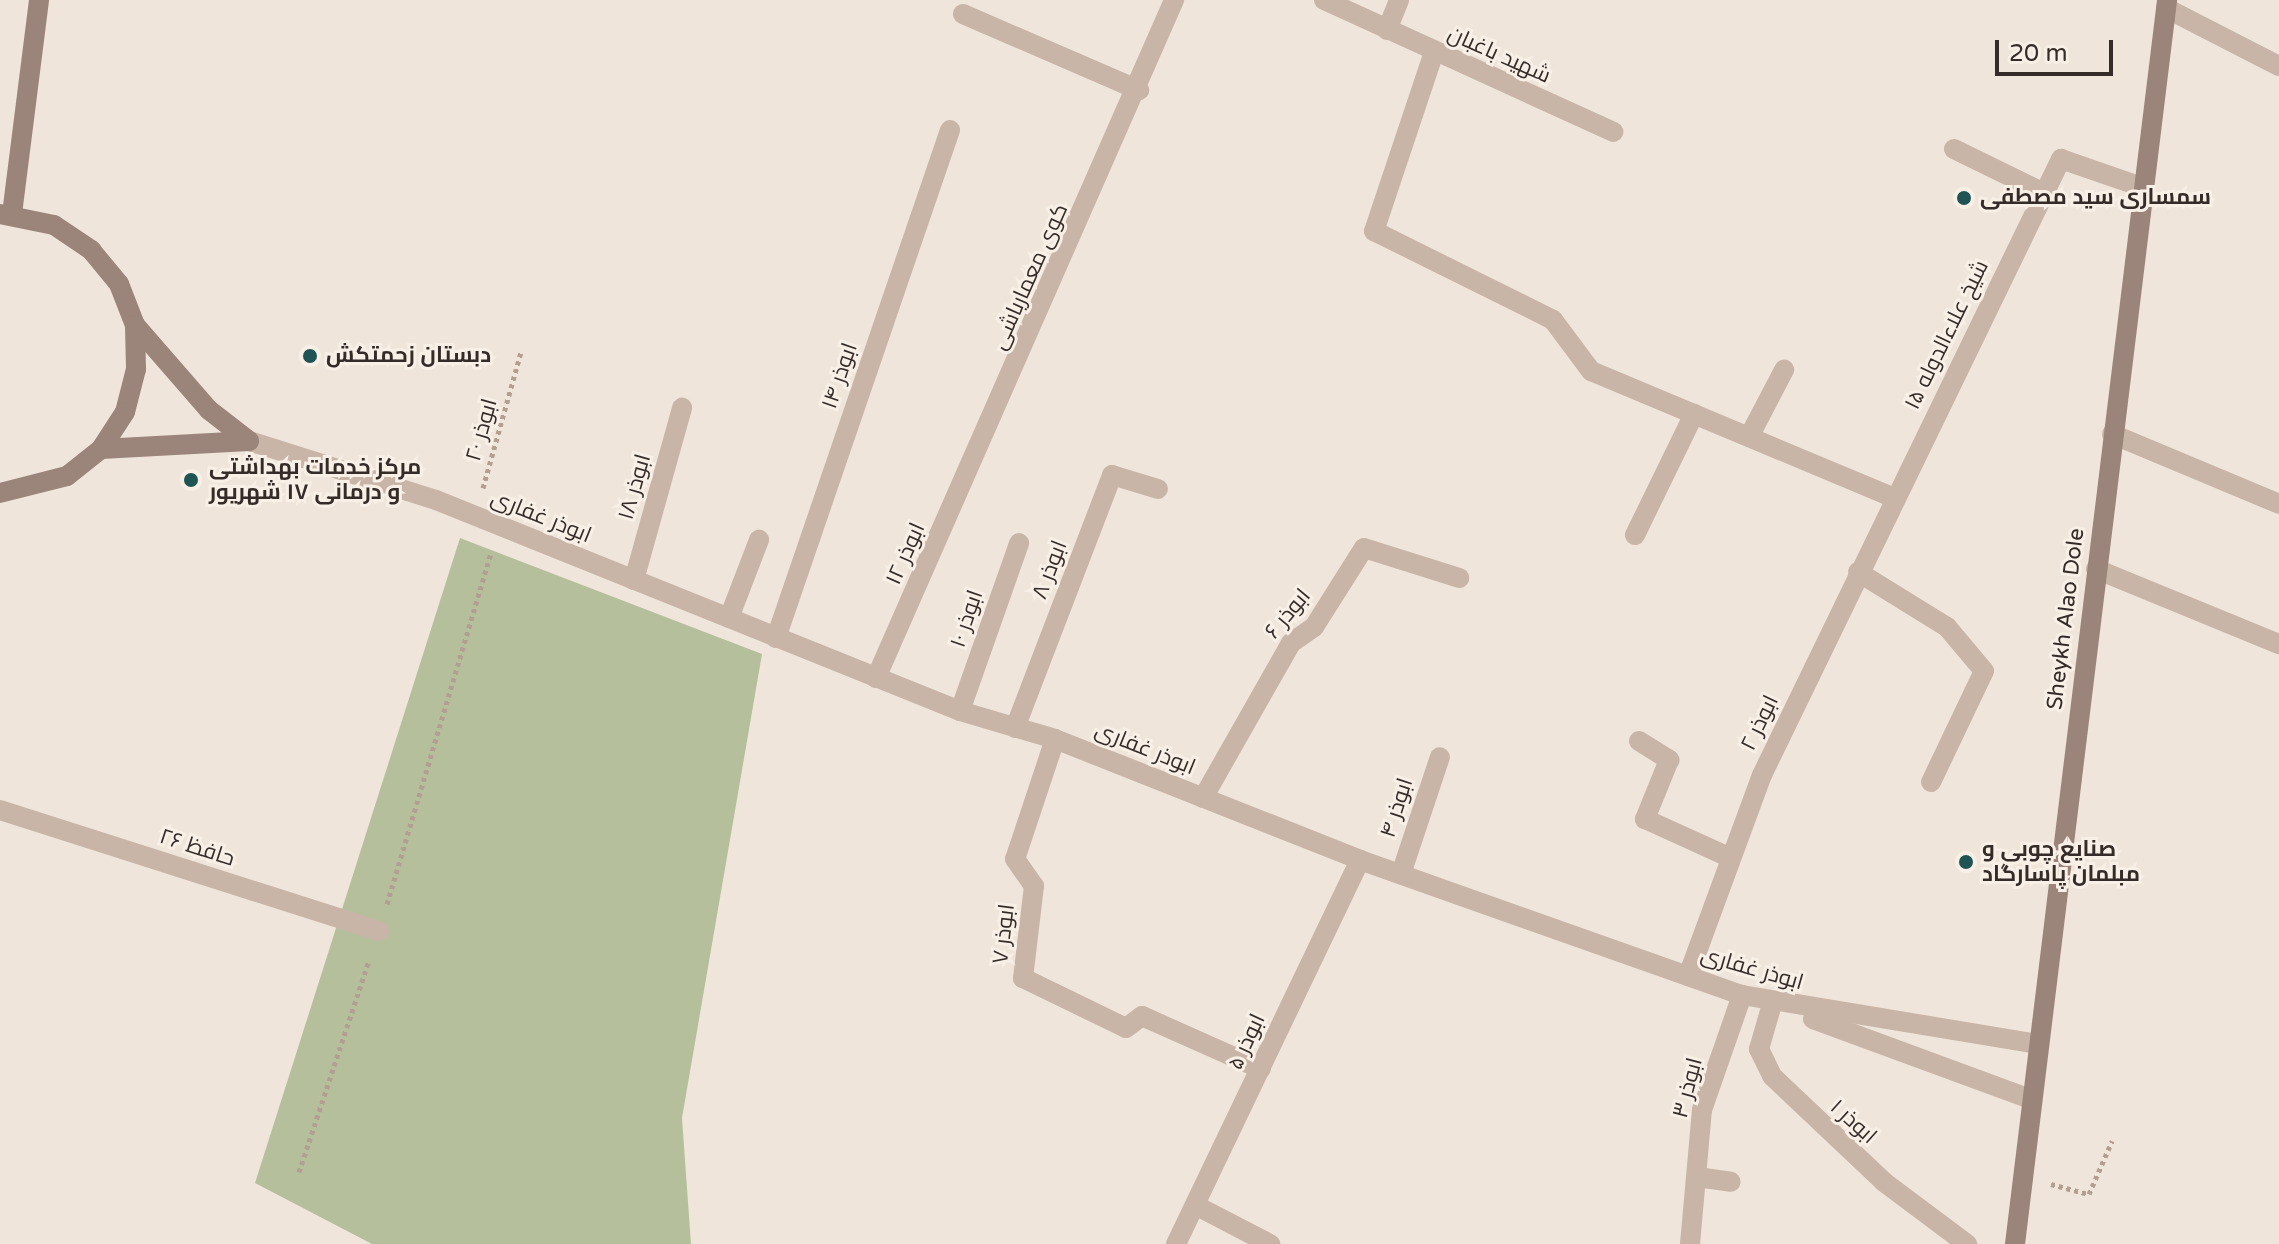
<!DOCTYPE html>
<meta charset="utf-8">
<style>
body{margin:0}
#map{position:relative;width:2279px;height:1244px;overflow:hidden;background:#f0e5db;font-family:"Varela Round",Cairo,sans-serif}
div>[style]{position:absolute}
.green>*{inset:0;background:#b5bf9c}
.path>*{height:5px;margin-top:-2.5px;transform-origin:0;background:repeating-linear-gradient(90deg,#b39f92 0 4px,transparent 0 8px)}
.service>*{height:20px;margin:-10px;padding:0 10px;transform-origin:10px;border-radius:10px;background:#c8b5a8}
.minor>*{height:20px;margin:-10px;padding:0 10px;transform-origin:10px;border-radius:10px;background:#c8b5a8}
.tertiary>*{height:20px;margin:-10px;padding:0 10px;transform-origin:10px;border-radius:10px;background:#c8b5a8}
.secondary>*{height:20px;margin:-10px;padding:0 10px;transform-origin:10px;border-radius:10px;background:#9b847a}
.dots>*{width:22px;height:22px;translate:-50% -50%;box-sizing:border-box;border:4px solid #f8f0e7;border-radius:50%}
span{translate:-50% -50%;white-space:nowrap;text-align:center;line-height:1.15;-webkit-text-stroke:6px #f8f0e7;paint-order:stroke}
.street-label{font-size:22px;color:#352b28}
.poi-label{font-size:22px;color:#352b28;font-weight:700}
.left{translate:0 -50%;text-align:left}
.scale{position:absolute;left:1995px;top:40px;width:118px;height:36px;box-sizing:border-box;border:4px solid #352b28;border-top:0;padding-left:10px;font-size:24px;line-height:28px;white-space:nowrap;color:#352b28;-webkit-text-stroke:6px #f8f0e7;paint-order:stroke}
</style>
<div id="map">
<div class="green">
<div style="clip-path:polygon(460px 538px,762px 654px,682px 1118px,691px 1244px,372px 1244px,255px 1183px)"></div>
</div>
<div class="path">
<div style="left:483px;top:488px;width:141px;rotate:-74.4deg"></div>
<div style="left:387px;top:904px;width:366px;rotate:-73.5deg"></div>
<div style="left:299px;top:1172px;width:223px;rotate:-71.7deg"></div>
<div style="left:2051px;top:1184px;width:39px;rotate:15deg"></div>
<div style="left:2089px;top:1194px;width:58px;rotate:-66.5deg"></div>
</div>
<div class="service">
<div style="left:963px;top:14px;width:192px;rotate:23.4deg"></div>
<div style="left:1954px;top:149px;width:100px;rotate:26.1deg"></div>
<div style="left:1749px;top:437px;width:76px;rotate:-62.4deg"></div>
<div style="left:1635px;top:535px;width:135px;rotate:-64deg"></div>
<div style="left:2096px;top:569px;width:198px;rotate:22.3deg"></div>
<div style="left:1858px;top:572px;width:105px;rotate:31.7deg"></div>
<div style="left:1947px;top:627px;width:57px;rotate:49.9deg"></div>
<div style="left:1984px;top:671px;width:123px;rotate:115.5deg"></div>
<div style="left:634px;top:580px;width:179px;rotate:-74.4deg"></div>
<div style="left:729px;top:618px;width:84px;rotate:-69deg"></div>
<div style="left:776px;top:638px;width:537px;rotate:-71.09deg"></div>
<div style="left:960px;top:711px;width:178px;rotate:-70.6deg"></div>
<div style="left:1015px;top:728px;width:271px;rotate:-69deg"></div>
<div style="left:1112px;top:475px;width:48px;rotate:16.9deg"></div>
<div style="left:1055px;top:739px;width:126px;rotate:108.4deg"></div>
<div style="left:1015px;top:859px;width:33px;rotate:55deg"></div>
<div style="left:1034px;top:886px;width:93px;rotate:96.8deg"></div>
<div style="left:1023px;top:978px;width:114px;rotate:25.9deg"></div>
<div style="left:1126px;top:1028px;width:20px;rotate:-37deg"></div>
<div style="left:1142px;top:1016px;width:130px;rotate:24deg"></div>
<div style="left:1639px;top:741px;width:36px;rotate:32deg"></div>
<div style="left:1669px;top:760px;width:64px;rotate:112.1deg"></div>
<div style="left:1645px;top:819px;width:94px;rotate:24.4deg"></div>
<div style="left:1203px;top:798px;width:178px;rotate:-60.4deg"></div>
<div style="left:1291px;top:643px;width:28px;rotate:-35deg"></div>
<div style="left:1314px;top:627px;width:93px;rotate:-57.7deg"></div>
<div style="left:1364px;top:548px;width:100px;rotate:17.5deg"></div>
<div style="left:0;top:810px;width:398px;rotate:17.7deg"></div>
<div style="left:1401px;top:874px;width:123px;rotate:-71.6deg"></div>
<div style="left:1772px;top:1004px;width:47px;rotate:106.1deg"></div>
<div style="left:1759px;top:1049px;width:30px;rotate:64deg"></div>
<div style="left:1772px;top:1076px;width:154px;rotate:43.4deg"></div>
<div style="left:1884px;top:1182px;width:104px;rotate:36.8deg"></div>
<div style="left:1697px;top:1177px;width:34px;rotate:8deg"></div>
<div style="left:1195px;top:1205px;width:85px;rotate:27.5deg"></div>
</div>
<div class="minor">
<div style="left:1324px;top:0;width:318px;rotate:24.5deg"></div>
<div style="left:2166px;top:8px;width:127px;rotate:27.2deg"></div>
<div style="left:1387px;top:30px;width:32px;rotate:-68deg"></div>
<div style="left:1434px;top:52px;width:189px;rotate:108.5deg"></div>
<div style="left:1374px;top:231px;width:200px;rotate:26.4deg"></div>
<div style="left:1553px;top:320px;width:64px;rotate:53.3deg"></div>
<div style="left:1591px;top:371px;width:329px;rotate:22.7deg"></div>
<div style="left:2112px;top:434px;width:181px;rotate:22.7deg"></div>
<div style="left:876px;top:678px;width:741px;rotate:-66.27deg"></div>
<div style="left:1688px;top:976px;width:214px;rotate:-69.8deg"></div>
<div style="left:1762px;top:775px;width:685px;rotate:-64.11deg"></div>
<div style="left:2061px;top:159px;width:86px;rotate:19.1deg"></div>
<div style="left:1176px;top:1244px;width:426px;rotate:-64.4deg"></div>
<div style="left:1690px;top:1244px;width:135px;rotate:-84.9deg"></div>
<div style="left:1702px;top:1110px;width:122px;rotate:-70.8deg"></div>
</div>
<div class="tertiary">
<div style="left:249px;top:441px;width:196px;rotate:17.5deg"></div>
<div style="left:436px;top:500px;width:565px;rotate:21.93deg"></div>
<div style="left:960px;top:711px;width:99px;rotate:16.4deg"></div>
<div style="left:1055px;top:739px;width:328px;rotate:21.6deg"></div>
<div style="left:1360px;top:860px;width:405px;rotate:19.5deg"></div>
<div style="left:1742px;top:995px;width:301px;rotate:9.4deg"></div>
<div style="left:1813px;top:1019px;width:232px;rotate:20.2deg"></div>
</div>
<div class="secondary">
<div style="left:0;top:214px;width:55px;rotate:11.5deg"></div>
<div style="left:54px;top:225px;width:45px;rotate:34deg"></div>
<div style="left:91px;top:250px;width:44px;rotate:50.5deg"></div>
<div style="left:119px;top:284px;width:44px;rotate:68.7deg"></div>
<div style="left:135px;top:325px;width:44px;rotate:88.7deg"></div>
<div style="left:136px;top:369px;width:44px;rotate:104.3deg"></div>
<div style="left:125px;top:412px;width:44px;rotate:123deg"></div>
<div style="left:101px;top:449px;width:43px;rotate:141.5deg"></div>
<div style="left:67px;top:476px;width:69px;rotate:165.8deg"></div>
<div style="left:12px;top:214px;width:216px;rotate:-82.8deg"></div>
<div style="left:101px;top:449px;width:148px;rotate:-3.1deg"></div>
<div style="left:249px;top:441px;width:51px;rotate:-142.2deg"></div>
<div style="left:209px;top:410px;width:113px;rotate:-131deg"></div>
<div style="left:2015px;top:1244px;width:1253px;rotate:-83.03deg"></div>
</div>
<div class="dots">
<div style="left:1964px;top:198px;background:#205354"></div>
<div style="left:310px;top:356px;background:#205354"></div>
<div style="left:191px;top:480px;background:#205354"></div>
<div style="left:1966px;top:862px;background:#205354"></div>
</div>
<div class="street-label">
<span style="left:1499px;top:55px;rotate:24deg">شهید باغبان</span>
<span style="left:1030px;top:277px;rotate:-66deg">کوی معمارباشی</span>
<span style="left:1947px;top:335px;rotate:-64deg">شیخ علاءالدوله ۱۵</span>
<span style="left:840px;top:376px;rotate:-71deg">ابوذر ۱۴</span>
<span style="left:482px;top:430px;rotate:-74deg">ابوذر ۲۰</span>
<span style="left:635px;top:487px;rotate:-74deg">ابوذر ۱۸</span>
<span style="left:541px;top:517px;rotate:22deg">ابوذر غفاری</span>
<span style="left:906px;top:554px;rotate:-66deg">ابوذر ۱۲</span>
<span style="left:1050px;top:570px;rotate:-69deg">ابوذر ۸</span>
<span style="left:1288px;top:614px;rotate:-50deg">ابوذر ۶</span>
<span style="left:967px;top:619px;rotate:-71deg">ابوذر ۱۰</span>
<span style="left:2066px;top:619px;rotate:-83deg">Sheykh Alao Dole</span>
<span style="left:1760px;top:723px;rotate:-64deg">ابوذر ۲</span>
<span style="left:1145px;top:749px;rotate:22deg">ابوذر غفاری</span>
<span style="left:1397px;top:808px;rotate:-72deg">ابوذر ۴</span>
<span style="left:197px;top:848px;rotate:18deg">حافظ ۲۶</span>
<span style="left:1004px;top:934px;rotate:-83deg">ابوذر ۷</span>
<span style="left:1752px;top:969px;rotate:16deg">ابوذر غفاری</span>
<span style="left:1247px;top:1042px;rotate:-65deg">ابوذر ۵</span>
<span style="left:1688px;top:1088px;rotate:-75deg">ابوذر ۳</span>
<span style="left:1853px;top:1122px;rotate:42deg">ابوذر ۱</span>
</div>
<div class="poi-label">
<span class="left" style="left:1980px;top:198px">سمساری سید مصطفی</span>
<span class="left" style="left:326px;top:356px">دبستان زحمتکش</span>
<span class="left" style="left:209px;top:480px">مرکز خدمات بهداشتی<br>و درمانی ۱۷ شهریور</span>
<span class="left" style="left:1982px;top:862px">صنایع چوبی و<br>مبلمان پاسارگاد</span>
</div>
<div class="scale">20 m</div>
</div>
